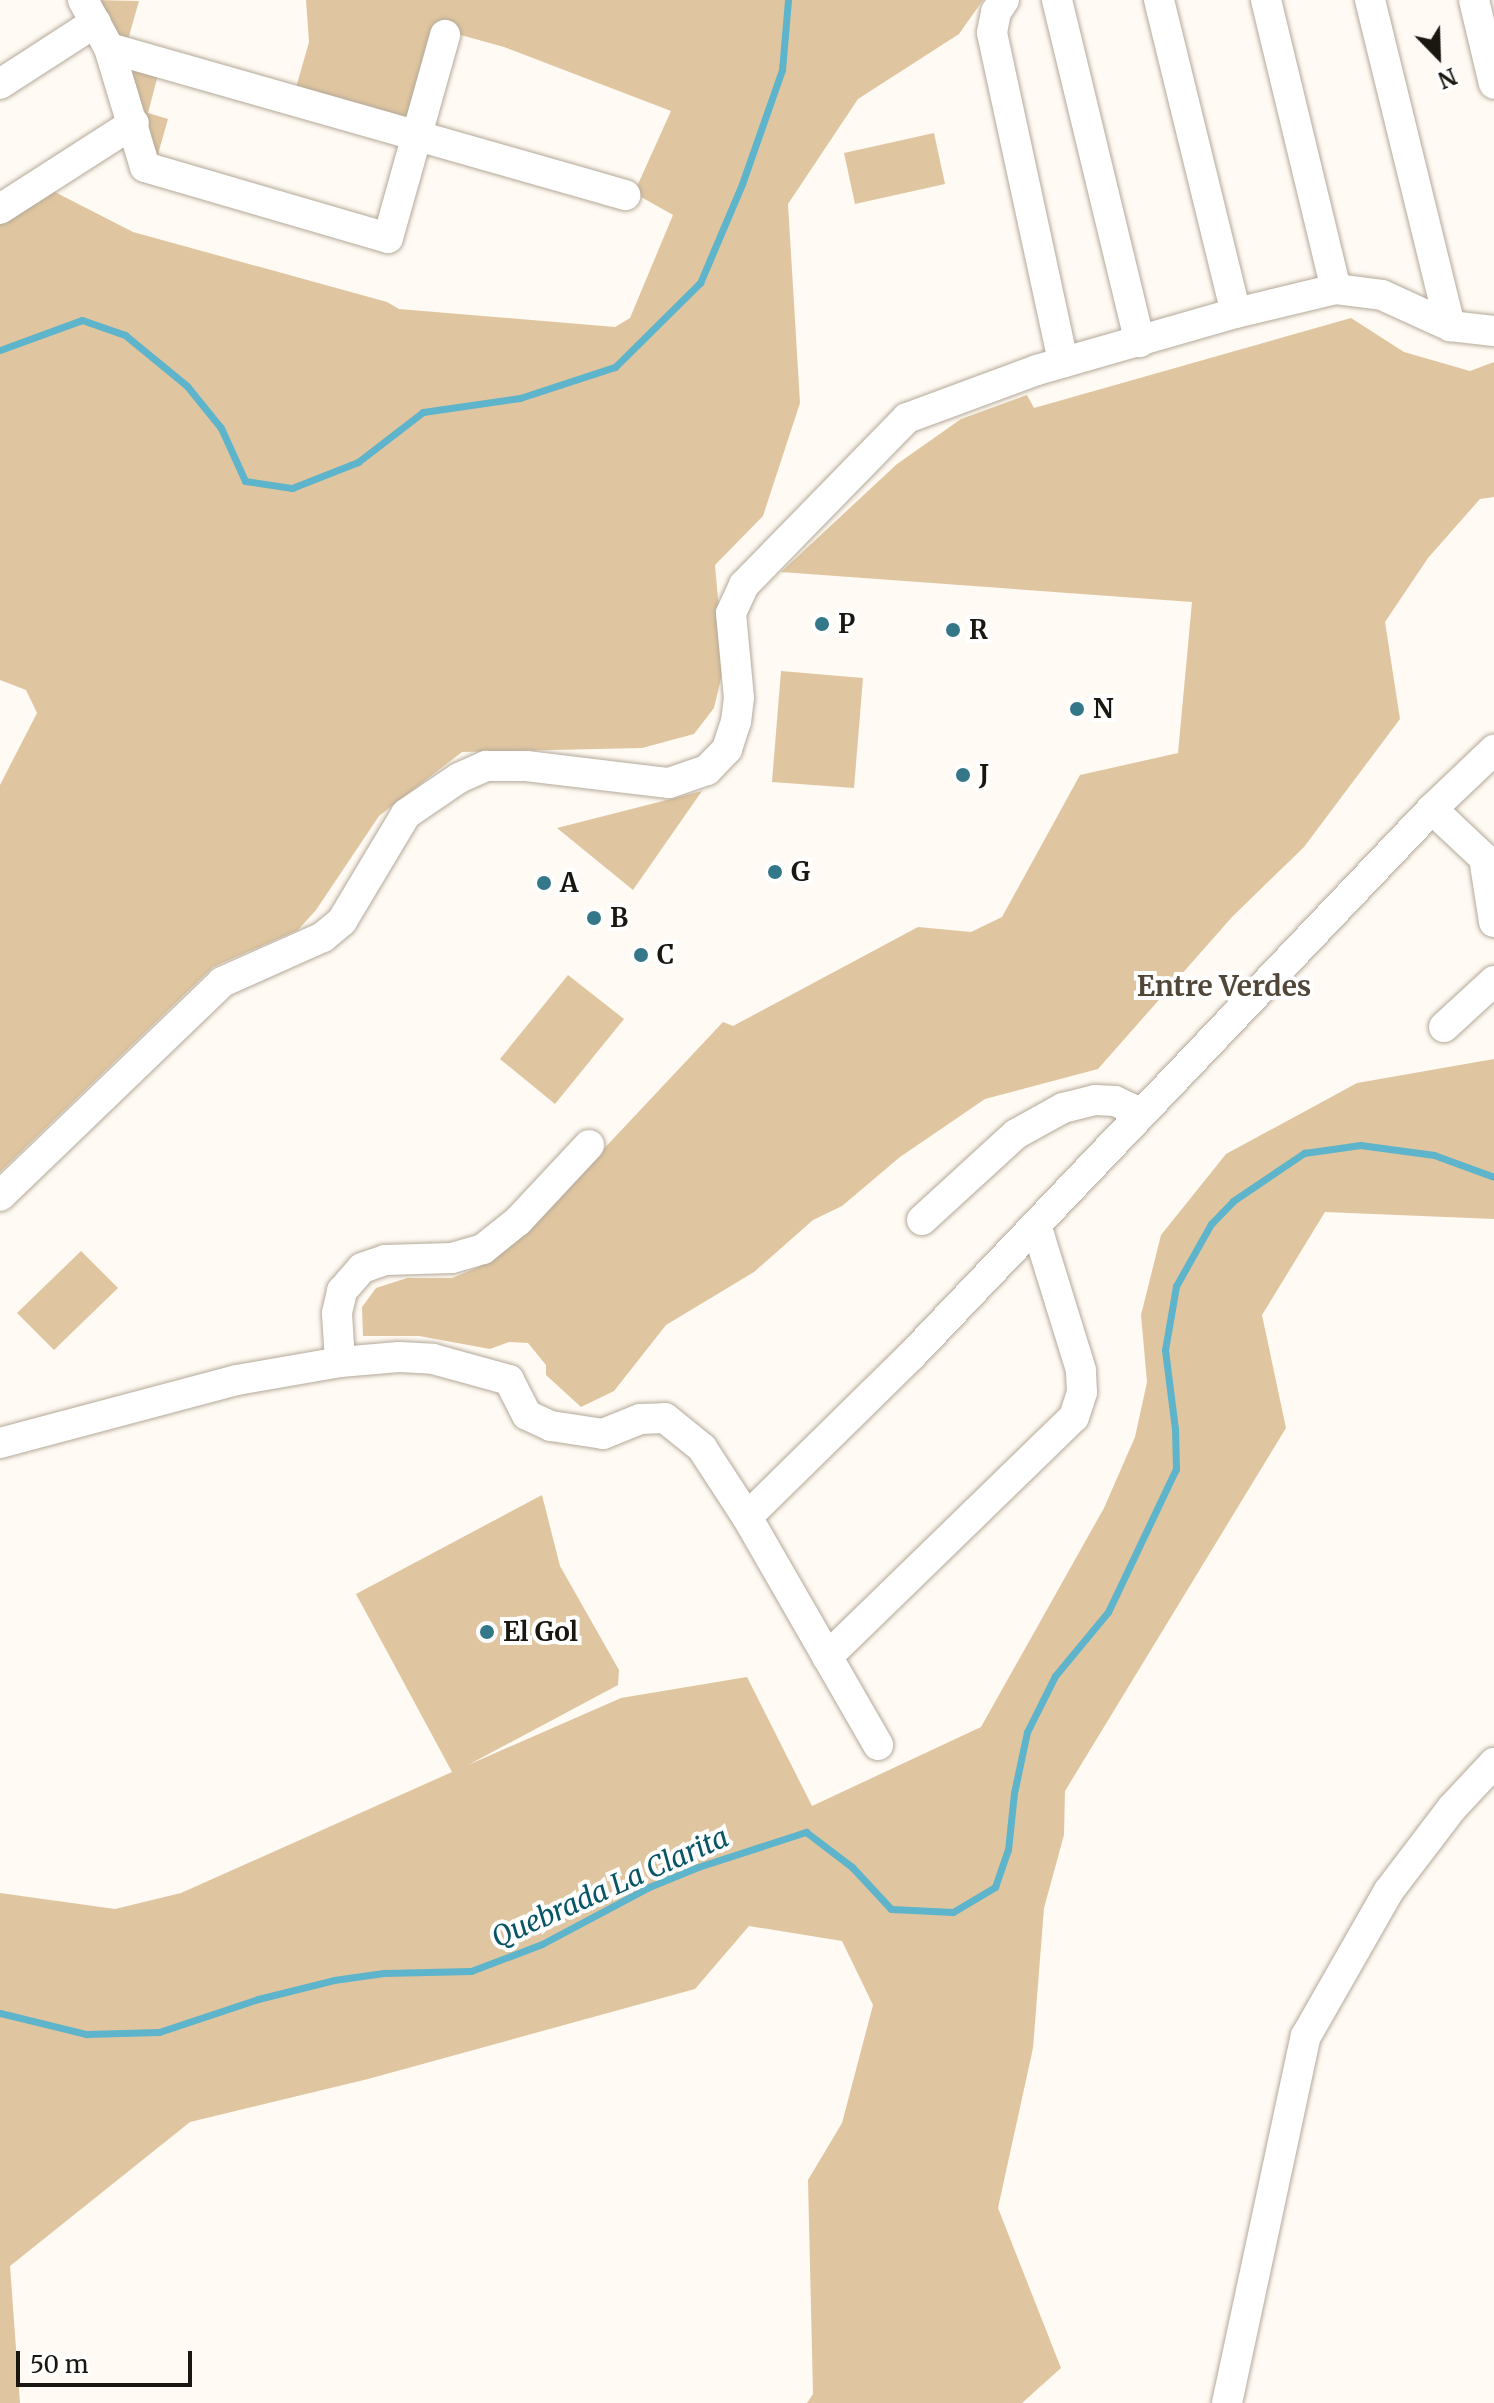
<!DOCTYPE html>
<style>
body{margin:0}
#map{position:relative;width:1494px;height:2403px;overflow:hidden;background:#fffaf3;font-family:Merriweather,serif}
div>[style]{position:absolute}
.green>*{inset:0;background:#e0c6a0}
.stream>*{height:7px;margin:-3.5px;padding:0 3.5px;transform-origin:3.5px;border-radius:3.5px;background:#5db4cb}
.roads{filter:drop-shadow(0 0 2px #b4a999) drop-shadow(0 0 2px #b4a999)}
.minor>*{height:30px;margin:-15px;padding:0 15px;transform-origin:15px;border-radius:15px;background:#fff}
.dots>*{width:22px;height:22px;translate:-50% -50%;box-sizing:border-box;border:4px solid #fff;border-radius:50%}
span{translate:-50% -50%;white-space:nowrap;text-align:center;line-height:1.15;-webkit-text-stroke:8px #fff;paint-order:stroke}
.poi-label{font-size:26px;color:#1a1610;font-weight:700}
.left{translate:0 -50%;text-align:left}
.neighbourhood-label{font-size:28px;color:#514739;font-weight:700}
.water-label{font-size:28px;color:#085566;font-style:italic}
.north{position:absolute;left:1398px;top:16px;width:80px;height:80px;-webkit-text-stroke:6px #fff;paint-order:stroke;rotate:157deg;font-size:22px;font-weight:700;line-height:32px;text-align:center;color:#1a1610}
.north::after{content:'';display:block;margin:auto;width:28px;height:36px;background:#1a1610;clip-path:polygon(50% 0,100% 100%,50% 72%,0 100%)}
.scale{position:absolute;left:16px;top:2351px;width:176px;height:36px;box-sizing:border-box;border:4px solid #1a1610;border-top:0;padding-left:10px;font-size:24px;line-height:28px;white-space:nowrap;color:#1a1610;-webkit-text-stroke:6px #fff;paint-order:stroke}
</style>
<div id="map">
<div class="green">
<div style="clip-path:polygon(92px 0,139px 1px,127px 43px,112px 39px)"></div>
<div style="clip-path:polygon(306px 0,983px 0,959px 34px,858px 99px,788px 204px,800px 403px,763px 516px,715px 565px,724px 666px,714px 708px,694px 734px,642px 748px,462px 752px,379px 816px,316px 910px,298px 930px,213px 967px,0 1172px,0 785px,37px 713px,26px 690px,0 680px,0 223px,49px 189px,133px 232px,387px 302px,399px 309px,615px 327px,630px 318px,673px 215px,634px 193px,671px 111px,504px 47px,457px 34px,413px 122px,295px 91px,309px 42px)"></div>
<div style="clip-path:polygon(128px 61px,159px 71px,148px 113px,168px 119px,156px 161px)"></div>
<div style="clip-path:polygon(934px 133px,945px 184px,855px 204px,844px 153px)"></div>
<div style="clip-path:polygon(1351px 318px,1404px 352px,1470px 371px,1494px 362px,1494px 497px,1480px 499px,1428px 558px,1385px 622px,1400px 719px,1304px 847px,1232px 917px,1098px 1069px,985px 1099px,900px 1157px,842px 1206px,813px 1220px,754px 1272px,666px 1325px,614px 1391px,581px 1407px,546px 1375px,546px 1365px,528px 1343px,509px 1342px,490px 1349px,419px 1336px,363px 1336px,362px 1307px,376px 1288px,407px 1278px,452px 1278px,479px 1267px,535px 1222px,723px 1022px,733px 1026px,918px 927px,971px 932px,1002px 917px,1080px 775px,1178px 753px,1192px 602px,781px 572px,897px 464px,961px 419px,1027px 395px,1034px 408px)"></div>
<div style="clip-path:polygon(781px 671px,863px 678px,854px 788px,772px 782px)"></div>
<div style="clip-path:polygon(702px 791px,633px 890px,557px 828px)"></div>
<div style="clip-path:polygon(568px 975px,624px 1019px,555px 1104px,500px 1059px)"></div>
<div style="clip-path:polygon(1494px 1059px,1494px 1219px,1325px 1212px,1262px 1315px,1286px 1428px,1065px 1791px,1064px 1835px,1044px 1908px,1033px 2048px,998px 2208px,1061px 2368px,1022px 2403px,807px 2403px,813px 2394px,808px 2180px,842px 2123px,873px 2005px,842px 1941px,749px 1926px,695px 1989px,368px 2079px,190px 2122px,10px 2266px,20px 2403px,0 2403px,0 1893px,115px 1909px,181px 1893px,452px 1772px,356px 1594px,542px 1495px,560px 1566px,619px 1670px,618px 1685px,468px 1765px,621px 1698px,747px 1677px,812px 1806px,981px 1727px,1104px 1508px,1135px 1437px,1147px 1382px,1141px 1315px,1161px 1235px,1226px 1154px,1357px 1083px)"></div>
<div style="clip-path:polygon(81px 1251px,118px 1288px,54px 1350px,17px 1313px)"></div>
</div>
<div class="stream">
<div style="left:0;top:350px;width:87px;rotate:-20.1deg"></div>
<div style="left:82px;top:320px;width:46px;rotate:19.2deg"></div>
<div style="left:125px;top:335px;width:80px;rotate:39.4deg"></div>
<div style="left:187px;top:386px;width:54px;rotate:51deg"></div>
<div style="left:221px;top:428px;width:58px;rotate:65.6deg"></div>
<div style="left:245px;top:481px;width:48px;rotate:8.5deg"></div>
<div style="left:292px;top:488px;width:71px;rotate:-21.5deg"></div>
<div style="left:358px;top:462px;width:82px;rotate:-37.6deg"></div>
<div style="left:423px;top:412px;width:98px;rotate:-8.2deg"></div>
<div style="left:520px;top:398px;width:100px;rotate:-18.1deg"></div>
<div style="left:615px;top:367px;width:120px;rotate:-44.7deg"></div>
<div style="left:700px;top:283px;width:108px;rotate:-67deg"></div>
<div style="left:742px;top:184px;width:121px;rotate:-70.7deg"></div>
<div style="left:782px;top:70px;width:70px;rotate:-85.1deg"></div>
<div style="left:0;top:2013px;width:89px;rotate:13.7deg"></div>
<div style="left:86px;top:2034px;width:73px;rotate:-1.6deg"></div>
<div style="left:159px;top:2032px;width:104px;rotate:-18.4deg"></div>
<div style="left:258px;top:1999px;width:78px;rotate:-14deg"></div>
<div style="left:334px;top:1980px;width:50px;rotate:-8deg"></div>
<div style="left:384px;top:1973px;width:87px;rotate:-1.3deg"></div>
<div style="left:471px;top:1971px;width:76px;rotate:-20.8deg"></div>
<div style="left:542px;top:1944px;width:121px;rotate:-28deg"></div>
<div style="left:649px;top:1887px;width:53px;rotate:-22.2deg"></div>
<div style="left:698px;top:1867px;width:114px;rotate:-18deg"></div>
<div style="left:806px;top:1832px;width:58px;rotate:37.3deg"></div>
<div style="left:852px;top:1867px;width:57px;rotate:47.1deg"></div>
<div style="left:891px;top:1909px;width:62px;rotate:2.8deg"></div>
<div style="left:953px;top:1912px;width:49px;rotate:-30.8deg"></div>
<div style="left:995px;top:1887px;width:39px;rotate:-71deg"></div>
<div style="left:1008px;top:1850px;width:57px;rotate:-84deg"></div>
<div style="left:1014px;top:1793px;width:62px;rotate:-78deg"></div>
<div style="left:1027px;top:1732px;width:63px;rotate:-63.4deg"></div>
<div style="left:1055px;top:1676px;width:83px;rotate:-50.4deg"></div>
<div style="left:1108px;top:1612px;width:158px;rotate:-64.6deg"></div>
<div style="left:1176px;top:1469px;width:40px;rotate:-91.4deg"></div>
<div style="left:1175px;top:1429px;width:80px;rotate:-97.2deg"></div>
<div style="left:1165px;top:1350px;width:65px;rotate:-80.2deg"></div>
<div style="left:1176px;top:1286px;width:71px;rotate:-60.6deg"></div>
<div style="left:1211px;top:1224px;width:32px;rotate:-46deg"></div>
<div style="left:1233px;top:1201px;width:86px;rotate:-34.1deg"></div>
<div style="left:1304px;top:1153px;width:57px;rotate:-8.1deg"></div>
<div style="left:1360px;top:1145px;width:75px;rotate:7.7deg"></div>
<div style="left:1434px;top:1155px;width:64px;rotate:20.1deg"></div>
</div>
<div class="roads">
<div class="minor">
<div style="left:83px;top:0;width:55px;rotate:61.6deg"></div>
<div style="left:109px;top:48px;width:124px;rotate:73.2deg"></div>
<div style="left:145px;top:167px;width:253px;rotate:16.3deg"></div>
<div style="left:388px;top:238px;width:211px;rotate:-74.3deg"></div>
<div style="left:1004px;top:0;width:14px;rotate:124deg"></div>
<div style="left:996px;top:12px;width:21px;rotate:101deg"></div>
<div style="left:992px;top:33px;width:337px;rotate:77.8deg"></div>
<div style="left:1057px;top:0;width:352px;rotate:76.4deg"></div>
<div style="left:1159px;top:0;width:322px;rotate:76.2deg"></div>
<div style="left:1266px;top:0;width:297px;rotate:76.4deg"></div>
<div style="left:1370px;top:0;width:336px;rotate:76.2deg"></div>
<div style="left:1474px;top:0;width:86px;rotate:76.6deg"></div>
<div style="left:109px;top:48px;width:537px;rotate:15.9deg"></div>
<div style="left:0;top:84px;width:114px;rotate:-32.9deg"></div>
<div style="left:0;top:209px;width:159px;rotate:-32.7deg"></div>
<div style="left:1432px;top:809px;width:71px;rotate:43.3deg"></div>
<div style="left:1484px;top:858px;width:65px;rotate:81.1deg"></div>
<div style="left:1444px;top:1027px;width:68px;rotate:-42.6deg"></div>
<div style="left:0;top:1196px;width:308px;rotate:-43.9deg"></div>
<div style="left:222px;top:982px;width:111px;rotate:-24deg"></div>
<div style="left:323px;top:937px;width:25px;rotate:-40deg"></div>
<div style="left:342px;top:921px;width:125px;rotate:-59.1deg"></div>
<div style="left:406px;top:814px;width:64px;rotate:-34.2deg"></div>
<div style="left:459px;top:778px;width:30px;rotate:-24deg"></div>
<div style="left:486px;top:766px;width:40px"></div>
<div style="left:526px;top:766px;width:144px;rotate:6.8deg"></div>
<div style="left:669px;top:783px;width:40px;rotate:-18.9deg"></div>
<div style="left:707px;top:770px;width:29px;rotate:-46deg"></div>
<div style="left:727px;top:749px;width:28px;rotate:-72deg"></div>
<div style="left:736px;top:722px;width:24px;rotate:-83deg"></div>
<div style="left:739px;top:698px;width:85px;rotate:-95.4deg"></div>
<div style="left:731px;top:613px;width:31px;rotate:-65deg"></div>
<div style="left:744px;top:585px;width:233px;rotate:-45.7deg"></div>
<div style="left:907px;top:418px;width:139px;rotate:-20.3deg"></div>
<div style="left:1037px;top:370px;width:207px;rotate:-16deg"></div>
<div style="left:1236px;top:313px;width:103px;rotate:-13.5deg"></div>
<div style="left:1336px;top:289px;width:46px;rotate:7.4deg"></div>
<div style="left:1382px;top:295px;width:75px;rotate:24.5deg"></div>
<div style="left:1450px;top:326px;width:44px;rotate:6.5deg"></div>
<div style="left:922px;top:1220px;width:127px;rotate:-42.5deg"></div>
<div style="left:1016px;top:1134px;width:54px;rotate:-29deg"></div>
<div style="left:1063px;top:1108px;width:33px;rotate:-14deg"></div>
<div style="left:1095px;top:1100px;width:20px;rotate:3deg"></div>
<div style="left:1115px;top:1101px;width:29px;rotate:25deg"></div>
<div style="left:340px;top:1362px;width:49px;rotate:-93.5deg"></div>
<div style="left:337px;top:1313px;width:23px;rotate:-77deg"></div>
<div style="left:342px;top:1291px;width:30px;rotate:-49deg"></div>
<div style="left:362px;top:1268px;width:24px;rotate:-19deg"></div>
<div style="left:385px;top:1260px;width:67px;rotate:-1.7deg"></div>
<div style="left:452px;top:1258px;width:32px;rotate:-16deg"></div>
<div style="left:483px;top:1249px;width:45px;rotate:-38.7deg"></div>
<div style="left:518px;top:1221px;width:104px;rotate:-46.9deg"></div>
<div style="left:0;top:1443px;width:245px;rotate:-14.9deg"></div>
<div style="left:237px;top:1380px;width:105px;rotate:-9.9deg"></div>
<div style="left:340px;top:1362px;width:59px;rotate:-4.8deg"></div>
<div style="left:399px;top:1357px;width:34px;rotate:3deg"></div>
<div style="left:433px;top:1359px;width:79px;rotate:15.4deg"></div>
<div style="left:509px;top:1380px;width:39px;rotate:63deg"></div>
<div style="left:527px;top:1415px;width:26px;rotate:25deg"></div>
<div style="left:551px;top:1426px;width:53px;rotate:8.7deg"></div>
<div style="left:603px;top:1434px;width:40px;rotate:-22deg"></div>
<div style="left:640px;top:1419px;width:25px;rotate:-2deg"></div>
<div style="left:665px;top:1418px;width:48px;rotate:39deg"></div>
<div style="left:702px;top:1448px;width:82px;rotate:56.9deg"></div>
<div style="left:747px;top:1517px;width:230px;rotate:-44.5deg"></div>
<div style="left:911px;top:1356px;width:755px;rotate:-46.39deg"></div>
<div style="left:1432px;top:809px;width:86px;rotate:-43.6deg"></div>
<div style="left:747px;top:1517px;width:263px;rotate:60.1deg"></div>
<div style="left:827px;top:1657px;width:344px;rotate:-44.2deg"></div>
<div style="left:1074px;top:1417px;width:26px;rotate:-72deg"></div>
<div style="left:1082px;top:1392px;width:22px;rotate:-93deg"></div>
<div style="left:1081px;top:1370px;width:152px;rotate:-107.2deg"></div>
<div style="left:1227px;top:2403px;width:375px;rotate:-77.9deg"></div>
<div style="left:1306px;top:2036px;width:166px;rotate:-60.3deg"></div>
<div style="left:1388px;top:1892px;width:106px;rotate:-52.7deg"></div>
<div style="left:1452px;top:1808px;width:62px;rotate:-47deg"></div>
</div>
</div>
<div class="dots">
<div style="left:822px;top:624px;background:#347788"></div>
<div style="left:953px;top:630px;background:#347788"></div>
<div style="left:1077px;top:709px;background:#347788"></div>
<div style="left:963px;top:775px;background:#347788"></div>
<div style="left:775px;top:872px;background:#347788"></div>
<div style="left:544px;top:883px;background:#347788"></div>
<div style="left:594px;top:918px;background:#347788"></div>
<div style="left:641px;top:955px;background:#347788"></div>
<div style="left:487px;top:1632px;background:#347788"></div>
</div>
<div class="poi-label">
<span class="left" style="left:838px;top:624px">P</span>
<span class="left" style="left:969px;top:630px">R</span>
<span class="left" style="left:1093px;top:709px">N</span>
<span class="left" style="left:979px;top:775px">J</span>
<span class="left" style="left:791px;top:872px">G</span>
<span class="left" style="left:560px;top:883px">A</span>
<span class="left" style="left:610px;top:918px">B</span>
<span class="left" style="left:657px;top:955px">C</span>
<span class="left" style="left:503px;top:1632px">El Gol</span>
</div>
<div class="neighbourhood-label">
<span style="left:1224px;top:986px">Entre Verdes</span>
</div>
<div class="water-label">
<span style="left:610px;top:1887px;rotate:-24deg">Quebrada La Clarita</span>
</div>
<div class="north">N</div>
<div class="scale">50 m</div>
</div>
